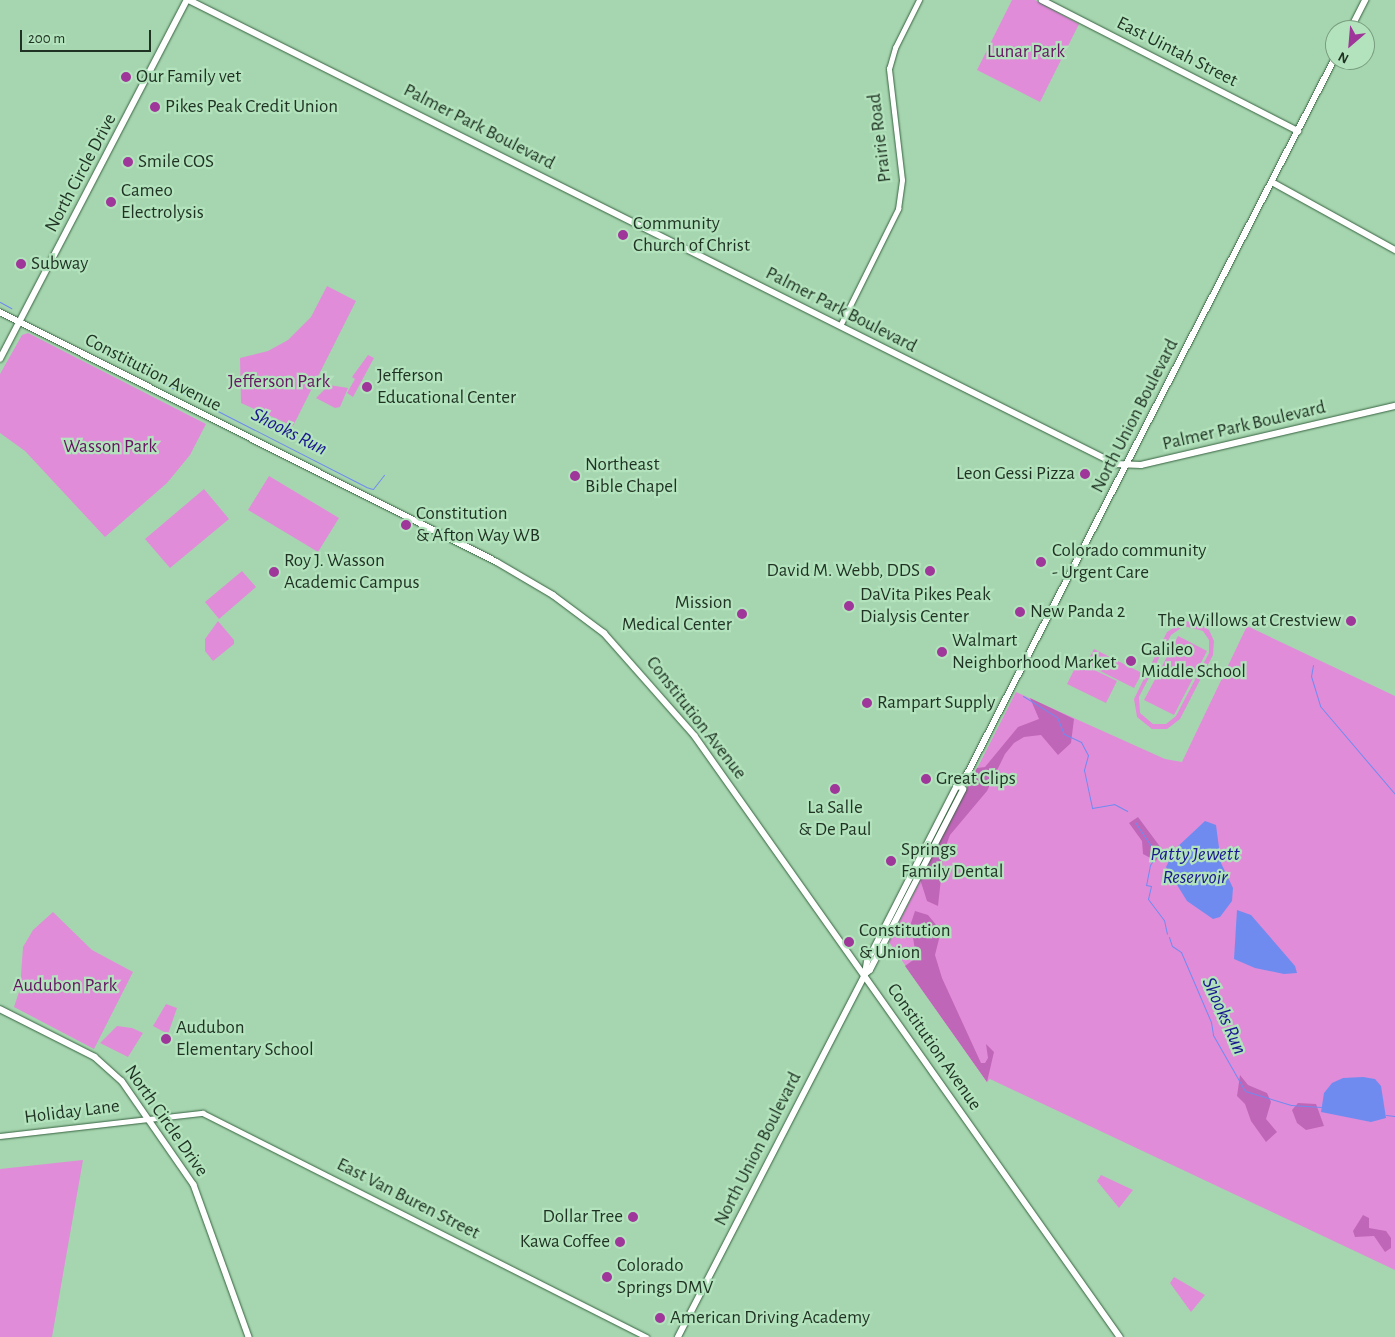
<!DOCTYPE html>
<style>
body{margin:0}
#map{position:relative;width:1395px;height:1337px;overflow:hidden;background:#a6d6af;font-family:"Alegreya Sans",sans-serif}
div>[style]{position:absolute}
.green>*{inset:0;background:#e18cd9}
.forest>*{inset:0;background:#c066b8}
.water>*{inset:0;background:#6f8bf0}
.stream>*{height:1px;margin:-0.5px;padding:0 0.5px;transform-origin:0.5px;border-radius:0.5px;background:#6f8bf0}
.roads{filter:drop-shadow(0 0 1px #376341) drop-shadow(0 0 1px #376341)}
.minor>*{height:4.5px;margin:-2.25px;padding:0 2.25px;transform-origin:2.25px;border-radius:2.25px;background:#fff}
.major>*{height:5.5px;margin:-2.75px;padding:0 2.75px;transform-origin:2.75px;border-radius:2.75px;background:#fff}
.dots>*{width:14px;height:14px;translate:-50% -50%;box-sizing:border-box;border:2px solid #b3e3bc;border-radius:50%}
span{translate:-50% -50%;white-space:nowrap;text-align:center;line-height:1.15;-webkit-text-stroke:4.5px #b3e3bc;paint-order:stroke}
.park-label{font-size:19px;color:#671563}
.street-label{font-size:19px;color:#1f3223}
.poi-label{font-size:19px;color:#1f3223}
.left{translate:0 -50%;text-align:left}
.right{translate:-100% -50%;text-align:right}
.water-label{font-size:20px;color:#19188f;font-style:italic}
.north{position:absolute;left:1325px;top:20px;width:50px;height:50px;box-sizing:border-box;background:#b3e3bc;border:1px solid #789c7f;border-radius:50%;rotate:207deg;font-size:14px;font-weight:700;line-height:20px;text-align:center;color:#1f3223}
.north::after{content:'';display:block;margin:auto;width:18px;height:22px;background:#9f3699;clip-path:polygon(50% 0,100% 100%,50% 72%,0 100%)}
.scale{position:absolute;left:20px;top:30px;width:131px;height:22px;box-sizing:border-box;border:2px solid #1f3223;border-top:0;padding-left:6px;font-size:15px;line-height:18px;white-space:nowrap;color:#1f3223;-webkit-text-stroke:4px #b3e3bc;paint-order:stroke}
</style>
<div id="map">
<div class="green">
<div style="clip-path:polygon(1012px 0,1035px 0,1079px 24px,1040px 102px,977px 70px)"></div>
<div style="clip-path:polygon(327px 286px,356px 301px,293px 426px,241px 403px,240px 358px,268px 351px,288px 340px,311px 317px)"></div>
<div style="clip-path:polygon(28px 333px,206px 424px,190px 455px,167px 483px,105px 537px,25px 451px,0 433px,0 374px,22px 335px)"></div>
<div style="clip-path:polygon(368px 355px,374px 358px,353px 397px,347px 393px,355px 379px,352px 377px)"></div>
<div style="clip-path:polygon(329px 385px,348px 388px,340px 407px,335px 408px,316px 398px)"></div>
<div style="clip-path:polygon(269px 476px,339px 518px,318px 552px,248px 510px)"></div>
<div style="clip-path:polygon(204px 489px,229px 519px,170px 568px,145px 539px)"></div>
<div style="clip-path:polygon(242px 571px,256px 587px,219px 619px,205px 602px)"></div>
<div style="clip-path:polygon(218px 621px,234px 640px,234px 644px,213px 661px,205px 651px,205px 639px)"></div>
<div style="clip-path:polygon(evenodd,1185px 621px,1199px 623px,1209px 630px,1214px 641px,1213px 655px,1180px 719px,1167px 729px,1152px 729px,1137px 717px,1134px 699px,1167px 632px,1185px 621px,1184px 626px,1203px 631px,1209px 640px,1209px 653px,1176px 716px,1166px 724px,1153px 724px,1140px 713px,1139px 697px,1171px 635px,1184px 626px)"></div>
<div style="clip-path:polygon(1247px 626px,1395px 696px,1395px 1270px,990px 1079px,987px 1082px,889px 942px,1016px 692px,1165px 759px,1182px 762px)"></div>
<div style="clip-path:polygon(1178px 636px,1207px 651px,1174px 715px,1144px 700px)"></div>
<div style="clip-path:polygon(1094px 649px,1142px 673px,1134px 688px,1086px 664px)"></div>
<div style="clip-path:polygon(1078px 662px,1117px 681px,1106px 703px,1067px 684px)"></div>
<div style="clip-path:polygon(53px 912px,92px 950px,133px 972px,94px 1049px,14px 1007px,20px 989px,23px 947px,33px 930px)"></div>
<div style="clip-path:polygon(166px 1004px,177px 1008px,168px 1034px,153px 1026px)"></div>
<div style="clip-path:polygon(117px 1026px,132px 1028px,143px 1033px,128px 1057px,100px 1043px)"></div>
<div style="clip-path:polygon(83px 1160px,52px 1337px,0 1337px,0 1169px)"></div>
<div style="clip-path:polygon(1101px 1175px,1133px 1190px,1119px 1208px,1097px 1181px)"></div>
<div style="clip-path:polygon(1174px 1277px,1205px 1295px,1191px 1312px,1170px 1283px)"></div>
</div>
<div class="forest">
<div style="clip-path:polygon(1030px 698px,1074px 719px,1071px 743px,1058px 755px,1041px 735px,1024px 737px,1014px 743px,1005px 754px,987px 791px,950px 835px,944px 851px,938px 906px,927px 901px,920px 879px,977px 768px,985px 767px,1018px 727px,1039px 719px)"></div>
<div style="clip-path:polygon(1138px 817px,1161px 848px,1156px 861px,1143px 854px,1142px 841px,1129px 823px)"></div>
<div style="clip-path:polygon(915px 911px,928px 915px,937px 926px,939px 939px,935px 955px,942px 978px,981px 1063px,985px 1063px,988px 1058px,986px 1044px,994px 1052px,987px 1082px,905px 966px,916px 958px,911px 923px)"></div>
<div style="clip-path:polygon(1240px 1075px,1248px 1085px,1267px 1093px,1271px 1102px,1266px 1119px,1277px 1132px,1266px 1142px,1251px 1121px,1245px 1104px,1237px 1096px)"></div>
<div style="clip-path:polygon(1298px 1103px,1316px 1104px,1324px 1126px,1306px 1130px,1297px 1123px,1292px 1110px)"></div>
<div style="clip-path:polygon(1363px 1215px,1369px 1218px,1369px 1228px,1386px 1231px,1391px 1238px,1391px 1248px,1385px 1252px,1374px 1236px,1355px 1237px,1353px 1231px)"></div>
</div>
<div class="water">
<div style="clip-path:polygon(1205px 821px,1216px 825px,1221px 863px,1233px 888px,1232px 901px,1220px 917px,1213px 919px,1187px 901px,1166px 867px,1175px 849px)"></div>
<div style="clip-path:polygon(1237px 910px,1251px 915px,1295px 966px,1297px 973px,1284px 974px,1255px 968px,1234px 959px)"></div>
<div style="clip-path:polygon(1363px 1077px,1375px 1079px,1381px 1086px,1386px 1118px,1371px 1122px,1321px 1112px,1324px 1093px,1332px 1083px,1343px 1078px)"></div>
</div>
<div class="stream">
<div style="left:0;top:302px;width:13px;rotate:29deg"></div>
<div style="left:122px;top:362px;width:274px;rotate:27.1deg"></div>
<div style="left:366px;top:487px;width:7px;rotate:16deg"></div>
<div style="left:373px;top:489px;width:18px;rotate:-52deg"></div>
<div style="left:1313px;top:665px;width:11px;rotate:100deg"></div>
<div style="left:1311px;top:676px;width:31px;rotate:73deg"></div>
<div style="left:1320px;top:706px;width:116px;rotate:49.6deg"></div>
<div style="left:1023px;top:696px;width:40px;rotate:32deg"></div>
<div style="left:1057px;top:717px;width:18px;rotate:68deg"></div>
<div style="left:1064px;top:734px;width:19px;rotate:25deg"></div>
<div style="left:1081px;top:742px;width:15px;rotate:62deg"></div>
<div style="left:1088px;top:755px;width:16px;rotate:105deg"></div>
<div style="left:1084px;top:770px;width:39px;rotate:78deg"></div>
<div style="left:1092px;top:808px;width:22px;rotate:-10deg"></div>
<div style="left:1114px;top:804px;width:15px;rotate:28deg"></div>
<div style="left:1135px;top:822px;width:40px;rotate:56deg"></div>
<div style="left:1157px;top:855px;width:12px;rotate:125deg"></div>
<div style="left:1150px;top:865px;width:20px;rotate:101deg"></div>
<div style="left:1146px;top:885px;width:5px;rotate:11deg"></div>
<div style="left:1151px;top:886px;width:13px;rotate:103deg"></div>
<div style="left:1148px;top:899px;width:26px;rotate:53deg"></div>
<div style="left:1164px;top:920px;width:14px;rotate:78deg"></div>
<div style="left:1169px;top:937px;width:9px;rotate:72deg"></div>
<div style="left:1172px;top:946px;width:11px;rotate:34deg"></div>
<div style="left:1181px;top:952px;width:76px;rotate:66.8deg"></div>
<div style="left:1211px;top:1022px;width:13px;rotate:81deg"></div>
<div style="left:1213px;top:1035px;width:64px;rotate:60.3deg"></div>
<div style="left:1245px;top:1091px;width:48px;rotate:16.9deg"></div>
<div style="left:1291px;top:1105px;width:30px;rotate:4deg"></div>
<div style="left:1386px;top:1115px;width:9px;rotate:6deg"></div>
</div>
<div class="roads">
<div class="minor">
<div style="left:840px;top:326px;width:131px;rotate:-63.6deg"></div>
<div style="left:898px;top:209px;width:29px;rotate:-82deg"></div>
<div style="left:902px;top:180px;width:112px;rotate:-96.7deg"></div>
<div style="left:889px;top:69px;width:22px;rotate:-74deg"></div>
<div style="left:895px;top:48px;width:54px;rotate:-63.4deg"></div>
<div style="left:0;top:1136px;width:204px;rotate:-6.5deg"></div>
<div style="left:203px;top:1113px;width:497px;rotate:26.8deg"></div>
</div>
<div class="major">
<div style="left:189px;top:0;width:1037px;rotate:26.59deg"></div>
<div style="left:1116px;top:464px;width:25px;rotate:2deg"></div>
<div style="left:1141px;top:465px;width:261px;rotate:-13.1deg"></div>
<div style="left:1042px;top:0;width:288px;rotate:27.1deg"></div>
<div style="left:1350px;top:30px;width:34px;rotate:-63deg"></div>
<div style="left:1272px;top:182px;width:141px;rotate:28.9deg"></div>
<div style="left:0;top:312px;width:556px;rotate:26.7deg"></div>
<div style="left:497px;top:562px;width:65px;rotate:30.5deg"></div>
<div style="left:553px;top:595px;width:64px;rotate:36.7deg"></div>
<div style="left:604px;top:633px;width:137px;rotate:48.5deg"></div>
<div style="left:695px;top:736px;width:736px;rotate:54.73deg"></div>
<div style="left:0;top:359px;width:405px;rotate:-62.5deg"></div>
<div style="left:865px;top:974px;width:12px;rotate:-81deg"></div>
<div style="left:867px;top:962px;width:196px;rotate:-63deg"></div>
<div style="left:956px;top:787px;width:5px;rotate:-11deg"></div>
<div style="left:961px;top:786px;width:818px;rotate:-62.81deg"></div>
<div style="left:0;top:1009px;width:106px;rotate:26.8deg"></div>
<div style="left:95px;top:1057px;width:36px;rotate:42deg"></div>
<div style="left:122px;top:1081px;width:126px;rotate:55.3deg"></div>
<div style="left:194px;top:1185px;width:162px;rotate:70.1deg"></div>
<div style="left:678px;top:1337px;width:408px;rotate:-62.7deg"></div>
<div style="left:865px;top:974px;width:6px;rotate:-39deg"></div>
<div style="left:870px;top:970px;width:203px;rotate:-62.7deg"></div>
<div style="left:963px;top:790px;width:4px;rotate:-117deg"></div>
</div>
</div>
<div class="dots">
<div style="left:126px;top:77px;background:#9f3699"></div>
<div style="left:155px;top:107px;background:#9f3699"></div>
<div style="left:128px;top:162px;background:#9f3699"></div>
<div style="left:111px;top:202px;background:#9f3699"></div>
<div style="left:623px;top:235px;background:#9f3699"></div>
<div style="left:21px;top:264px;background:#9f3699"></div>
<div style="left:367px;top:387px;background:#9f3699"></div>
<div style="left:1085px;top:474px;background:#9f3699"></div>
<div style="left:575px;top:476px;background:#9f3699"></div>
<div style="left:406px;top:525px;background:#9f3699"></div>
<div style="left:1041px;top:562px;background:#9f3699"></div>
<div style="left:930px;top:571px;background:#9f3699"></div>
<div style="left:274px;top:572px;background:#9f3699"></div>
<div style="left:849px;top:606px;background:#9f3699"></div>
<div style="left:1020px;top:612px;background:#9f3699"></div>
<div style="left:742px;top:614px;background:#9f3699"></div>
<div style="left:1351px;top:621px;background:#9f3699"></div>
<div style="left:942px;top:652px;background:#9f3699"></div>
<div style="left:1131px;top:661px;background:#9f3699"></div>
<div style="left:867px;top:703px;background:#9f3699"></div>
<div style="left:926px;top:779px;background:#9f3699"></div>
<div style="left:835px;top:789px;background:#9f3699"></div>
<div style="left:891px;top:861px;background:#9f3699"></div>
<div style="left:849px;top:942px;background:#9f3699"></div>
<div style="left:166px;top:1039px;background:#9f3699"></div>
<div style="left:633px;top:1217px;background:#9f3699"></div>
<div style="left:620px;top:1242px;background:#9f3699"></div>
<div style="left:607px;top:1277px;background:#9f3699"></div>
<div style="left:660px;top:1318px;background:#9f3699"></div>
</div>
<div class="park-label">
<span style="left:1026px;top:52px">Lunar Park</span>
<span style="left:279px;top:382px">Jefferson Park</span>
<span style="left:110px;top:447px">Wasson Park</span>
<span style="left:65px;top:986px">Audubon Park</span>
</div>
<div class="street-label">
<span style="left:1177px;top:52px;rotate:27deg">East Uintah Street</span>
<span style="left:479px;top:127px;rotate:27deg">Palmer Park Boulevard</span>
<span style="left:880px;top:138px;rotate:-97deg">Prairie Road</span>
<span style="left:81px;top:173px;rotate:-62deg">North Circle Drive</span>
<span style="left:841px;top:310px;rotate:27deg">Palmer Park Boulevard</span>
<span style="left:153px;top:373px;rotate:27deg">Constitution Avenue</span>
<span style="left:1135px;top:416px;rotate:-63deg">North Union Boulevard</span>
<span style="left:1244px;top:426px;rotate:-13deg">Palmer Park Boulevard</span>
<span style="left:696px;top:718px;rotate:52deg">Constitution Avenue</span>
<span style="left:934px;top:1047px;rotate:55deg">Constitution Avenue</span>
<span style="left:72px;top:1112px;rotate:-7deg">Holiday Lane</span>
<span style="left:166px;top:1121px;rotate:55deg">North Circle Drive</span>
<span style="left:758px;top:1149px;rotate:-63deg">North Union Boulevard</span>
<span style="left:408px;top:1199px;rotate:27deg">East Van Buren Street</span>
</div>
<div class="poi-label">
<span class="left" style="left:136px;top:77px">Our Family vet</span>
<span class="left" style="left:165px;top:107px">Pikes Peak Credit Union</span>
<span class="left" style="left:138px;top:162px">Smile COS</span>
<span class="left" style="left:121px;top:202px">Cameo<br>Electrolysis</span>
<span class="left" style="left:633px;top:235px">Community<br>Church of Christ</span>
<span class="left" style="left:31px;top:264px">Subway</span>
<span class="left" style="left:377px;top:387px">Jefferson<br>Educational Center</span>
<span class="left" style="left:585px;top:476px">Northeast<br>Bible Chapel</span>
<span class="right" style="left:1075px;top:474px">Leon Gessi Pizza</span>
<span class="left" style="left:416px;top:525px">Constitution<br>&amp; Afton Way WB</span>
<span class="left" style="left:1052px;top:562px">Colorado community<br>- Urgent Care</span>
<span class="left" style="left:284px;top:572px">Roy J. Wasson<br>Academic Campus</span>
<span class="right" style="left:920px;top:571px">David M. Webb, DDS</span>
<span class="left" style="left:860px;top:606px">DaVita Pikes Peak<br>Dialysis Center</span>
<span class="right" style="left:732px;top:614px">Mission<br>Medical Center</span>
<span class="left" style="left:1030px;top:612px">New Panda 2</span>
<span class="right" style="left:1341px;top:621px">The Willows at Crestview</span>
<span class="left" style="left:952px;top:652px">Walmart<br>Neighborhood Market</span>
<span class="left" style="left:1141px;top:661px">Galileo<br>Middle School</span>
<span class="left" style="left:877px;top:703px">Rampart Supply</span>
<span class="left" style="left:936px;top:779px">Great Clips</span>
<span style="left:835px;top:819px">La Salle<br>&amp; De Paul</span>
<span class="left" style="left:901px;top:861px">Springs<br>Family Dental</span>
<span class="left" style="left:859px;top:942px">Constitution<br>&amp; Union</span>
<span class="left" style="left:176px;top:1039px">Audubon<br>Elementary School</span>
<span class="right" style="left:623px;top:1217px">Dollar Tree</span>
<span class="right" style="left:610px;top:1242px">Kawa Coffee</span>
<span class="left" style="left:617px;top:1277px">Colorado<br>Springs DMV</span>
<span class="left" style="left:670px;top:1318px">American Driving Academy</span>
</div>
<div class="water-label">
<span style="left:289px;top:432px;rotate:27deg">Shooks Run</span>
<span style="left:1195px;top:866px">Patty Jewett<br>Reservoir</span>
<span style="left:1224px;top:1016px;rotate:66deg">Shooks Run</span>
</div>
<div class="north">N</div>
<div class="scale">200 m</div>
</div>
